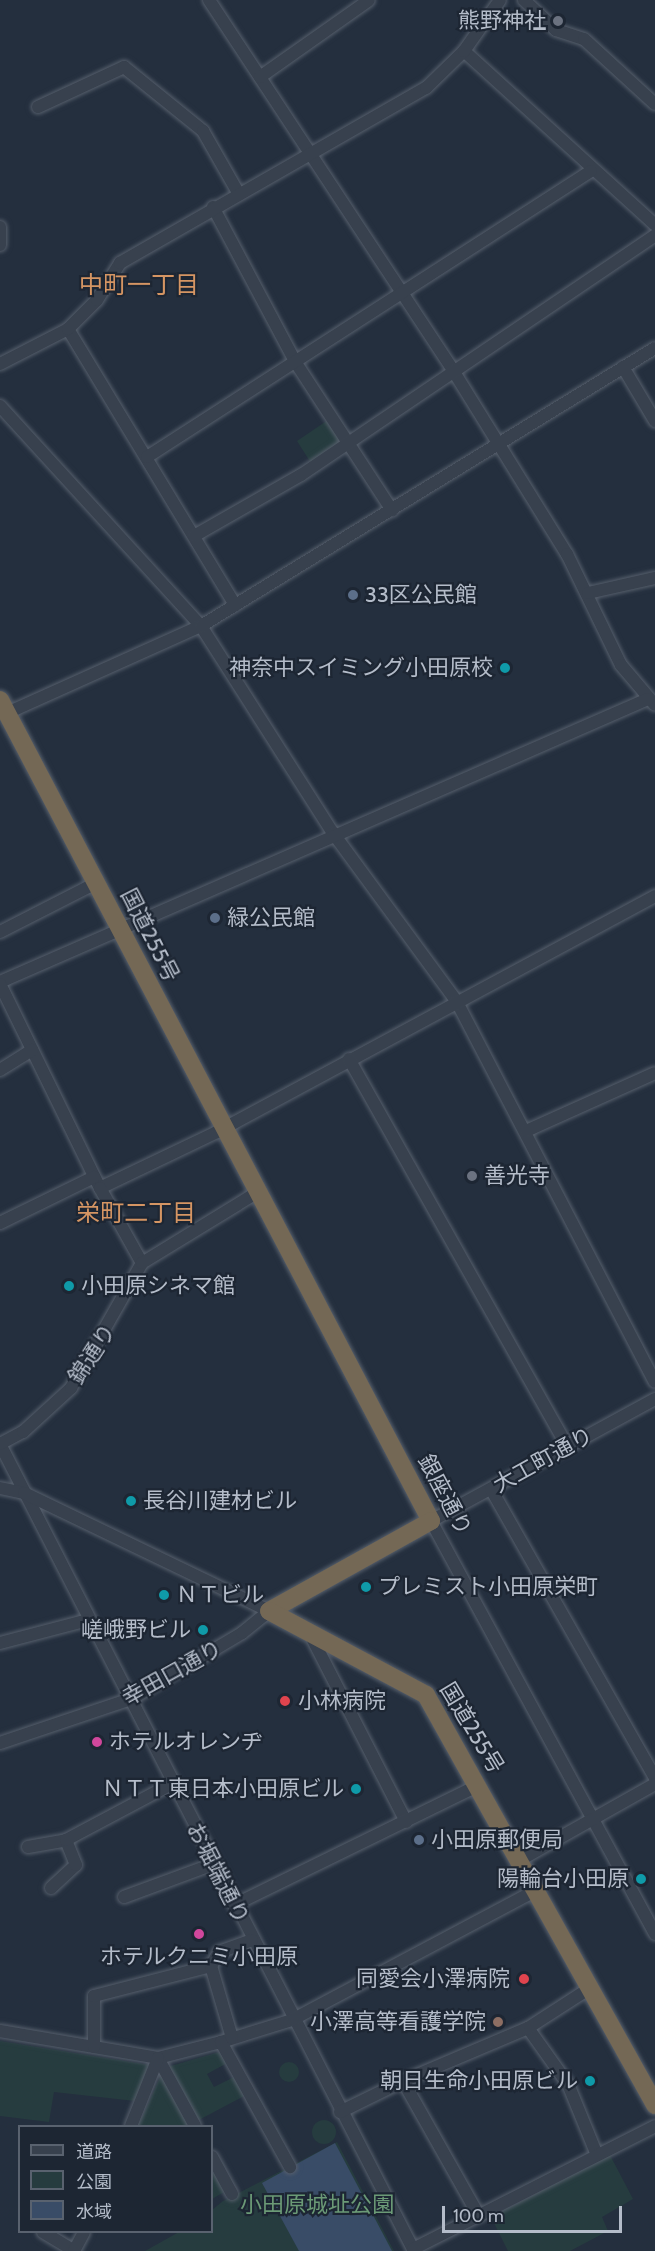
<!DOCTYPE html>
<meta charset="utf-8">
<style>
body{margin:0}
#map{position:relative;width:655px;height:2251px;overflow:hidden;background:#242f3e;font-family:Cabin,"Noto Sans JP",sans-serif}
div>[style]{position:absolute}
.green>*{inset:0;background:#263c3f}
.round{border-radius:50%}
.water>*{inset:0;background:#394c67}
.roads{filter:drop-shadow(0 0 2px #565f6c) drop-shadow(0 0 2px #565f6c)}
.minor>*{height:12px;margin:-6px;padding:0 6px;transform-origin:6px;border-radius:6px;background:#38414e}
.highway>*{height:18px;margin:-9px;padding:0 9px;transform-origin:9px;border-radius:9px;background:#746855}
.dots>*{width:16px;height:16px;translate:-50% -50%;box-sizing:border-box;border:3px solid #1d2633;border-radius:50%}
span{translate:-50% -50%;white-space:nowrap;text-align:center;line-height:1.15;-webkit-text-stroke:4.5px #1d2633;paint-order:stroke}
.poi-label{font-size:22px;color:#b4bcc9}
.right{translate:-100% -50%;text-align:right}
.left{translate:0 -50%;text-align:left}
.street-label{font-size:22px;color:#b4bcc9}
.park-label{font-size:22px;color:#6b9a76}
.neighbourhood-label{font-size:24px;color:#d59563}
.legend{position:absolute;left:18px;top:2125px;width:195px;height:108px;box-sizing:border-box;background:#1d2633;border:2px solid #59626f;margin:0;padding:8px 10px;list-style:none;font-size:18px;color:#b4bcc9}
.legend li{display:flex;align-items:center;gap:12px;height:30px}
.legend b{width:30px;border:2px solid #59626f}
.scale{position:absolute;left:442px;top:2206px;width:180px;height:27px;box-sizing:border-box;border:3px solid #b4bcc9;border-top:0;padding-left:8px;font-size:18px;line-height:21px;white-space:nowrap;color:#b4bcc9;-webkit-text-stroke:4px #1d2633;paint-order:stroke}
</style>
<div id="map">
<div class="green">
<div style="clip-path:polygon(328px 420px,343px 441px,311px 463px,297px 441px)"></div>
<div style="clip-path:polygon(0 2041px,150px 2065px,135px 2101px,54px 2092px,49px 2122px,0 2116px)"></div>
<div style="clip-path:polygon(223px 2051px,229px 2062px,207px 2074px,214px 2087px,236px 2076px,246px 2095px,197px 2121px,167px 2067px)"></div>
<div class="round" style="left:279px;top:2062px;width:20px;height:20px"></div>
<div style="clip-path:polygon(162px 2073px,190px 2124px,186px 2126px,138px 2126px)"></div>
<div class="round" style="left:312px;top:2120px;width:24px;height:24px"></div>
<div style="clip-path:polygon(337px 2142px,394px 2251px,145px 2251px,179px 2232px,212px 2232px,212px 2210px,223px 2201px)"></div>
<div style="clip-path:polygon(610px 2155px,633px 2199px,602px 2217px,608px 2231px,570px 2251px,508px 2251px,491px 2217px)"></div>
<div style="clip-path:polygon(212px 2164px,226px 2191px,212px 2199px)"></div>
</div>
<div class="water">
<div style="clip-path:polygon(335px 2143px,392px 2251px,299px 2251px,262px 2183px)"></div>
</div>
<div class="roads">
<div class="minor">
<div style="left:209px;top:0;width:445px;rotate:56.6deg"></div>
<div style="left:454px;top:372px;width:214px;rotate:58.2deg"></div>
<div style="left:567px;top:554px;width:123px;rotate:64.1deg"></div>
<div style="left:621px;top:665px;width:52px;rotate:49.6deg"></div>
<div style="left:524px;top:0;width:44px;rotate:43.2deg"></div>
<div style="left:556px;top:30px;width:29px;rotate:18deg"></div>
<div style="left:584px;top:39px;width:96px;rotate:42.5deg"></div>
<div style="left:464px;top:51px;width:258px;rotate:42.3deg"></div>
<div style="left:260px;top:77px;width:133px;rotate:-35.2deg"></div>
<div style="left:38px;top:107px;width:95px;rotate:-24.9deg"></div>
<div style="left:124px;top:67px;width:102px;rotate:39deg"></div>
<div style="left:203px;top:131px;width:73px;rotate:60.3deg"></div>
<div style="left:213px;top:207px;width:177px;rotate:62deg"></div>
<div style="left:296px;top:363px;width:176px;rotate:56.9deg"></div>
<div style="left:0;top:227px;width:18px;rotate:90deg"></div>
<div style="left:68px;top:329px;width:323px;rotate:58.8deg"></div>
<div style="left:0;top:364px;width:76px;rotate:-27.2deg"></div>
<div style="left:68px;top:329px;width:41px;rotate:-45deg"></div>
<div style="left:97px;top:300px;width:44px;rotate:-58.1deg"></div>
<div style="left:120px;top:263px;width:353px;rotate:-29.8deg"></div>
<div style="left:426px;top:88px;width:53px;rotate:-44.2deg"></div>
<div style="left:464px;top:51px;width:62px;rotate:-54.8deg"></div>
<div style="left:623px;top:367px;width:63px;rotate:59.3deg"></div>
<div style="left:0;top:406px;width:298px;rotate:47.6deg"></div>
<div style="left:201px;top:626px;width:246px;rotate:57.5deg"></div>
<div style="left:333px;top:833px;width:210px;rotate:53.7deg"></div>
<div style="left:457px;top:1002px;width:428px;rotate:62.5deg"></div>
<div style="left:147px;top:457px;width:528px;rotate:-32.79deg"></div>
<div style="left:194px;top:536px;width:123px;rotate:-29.7deg"></div>
<div style="left:301px;top:475px;width:428px;rotate:-34.1deg"></div>
<div style="left:588px;top:593px;width:69px;rotate:-12.6deg"></div>
<div style="left:7px;top:713px;width:213px;rotate:-24.2deg"></div>
<div style="left:201px;top:626px;width:532px;rotate:-31.48deg"></div>
<div style="left:0;top:932px;width:108px;rotate:-27deg"></div>
<div style="left:0;top:982px;width:707px;rotate:-23.59deg"></div>
<div style="left:0;top:984px;width:227px;rotate:63.9deg"></div>
<div style="left:100px;top:1188px;width:130px;rotate:-25.6deg"></div>
<div style="left:217px;top:1132px;width:498px;rotate:-28.3deg"></div>
<div style="left:349px;top:1059px;width:446px;rotate:60.6deg"></div>
<div style="left:0;top:1070px;width:38px;rotate:-32deg"></div>
<div style="left:526px;top:1131px;width:141px;rotate:-24.2deg"></div>
<div style="left:100px;top:1188px;width:86px;rotate:60.8deg"></div>
<div style="left:0;top:1223px;width:105px;rotate:-26.1deg"></div>
<div style="left:655px;top:1399px;width:255px;rotate:151.4deg"></div>
<div style="left:431px;top:1521px;width:470px;rotate:61.5deg"></div>
<div style="left:0;top:1444px;width:907px;rotate:62.84deg"></div>
<div style="left:0;top:1444px;width:26px;rotate:-28deg"></div>
<div style="left:23px;top:1432px;width:65px;rotate:-42.5deg"></div>
<div style="left:71px;top:1388px;width:144px;rotate:-60.4deg"></div>
<div style="left:142px;top:1263px;width:136px;rotate:-31.5deg"></div>
<div style="left:0;top:1488px;width:25px;rotate:12deg"></div>
<div style="left:24px;top:1493px;width:272px;rotate:25.7deg"></div>
<div style="left:491px;top:1489px;width:332px;rotate:60.4deg"></div>
<div style="left:310px;top:1634px;width:211px;rotate:62.9deg"></div>
<div style="left:0;top:1643px;width:91px;rotate:-14.6deg"></div>
<div style="left:0;top:1743px;width:138px;rotate:-18.6deg"></div>
<div style="left:131px;top:1699px;width:129px;rotate:-30.7deg"></div>
<div style="left:242px;top:1633px;width:35px;rotate:-39deg"></div>
<div style="left:28px;top:1847px;width:39px;rotate:-10deg"></div>
<div style="left:520px;top:1860px;width:155px;rotate:-29.4deg"></div>
<div style="left:51px;top:1888px;width:34px;rotate:-43deg"></div>
<div style="left:76px;top:1865px;width:27px;rotate:-112deg"></div>
<div style="left:66px;top:1840px;width:121px;rotate:-28deg"></div>
<div style="left:124px;top:1897px;width:95px;rotate:-20.3deg"></div>
<div style="left:234px;top:1905px;width:273px;rotate:-26.1deg"></div>
<div style="left:211px;top:1966px;width:16px;rotate:-60deg"></div>
<div style="left:219px;top:1952px;width:35px;rotate:-20deg"></div>
<div style="left:528px;top:2028px;width:69px;rotate:54.5deg"></div>
<div style="left:568px;top:2084px;width:77px;rotate:67.8deg"></div>
<div style="left:0;top:2031px;width:160px;rotate:9.7deg"></div>
<div style="left:158px;top:2058px;width:65px;rotate:-14.3deg"></div>
<div style="left:221px;top:2042px;width:74px;rotate:-17.2deg"></div>
<div style="left:292px;top:2020px;width:276px;rotate:-28deg"></div>
<div style="left:221px;top:2042px;width:143px;rotate:61.1deg"></div>
<div style="left:94px;top:2047px;width:51px;rotate:-90deg"></div>
<div style="left:94px;top:1996px;width:121px;rotate:-14.4deg"></div>
<div style="left:211px;top:1966px;width:75px;rotate:73.7deg"></div>
<div style="left:158px;top:2058px;width:77px;rotate:61.4deg"></div>
<div style="left:340px;top:2112px;width:70px;rotate:-26.2deg"></div>
<div style="left:131px;top:2126px;width:73px;rotate:-68.3deg"></div>
<div style="left:212px;top:2157px;width:42px;rotate:61.6deg"></div>
<div style="left:479px;top:2216px;width:155px;rotate:-119.4deg"></div>
<div style="left:403px;top:2081px;width:136px;rotate:-23deg"></div>
<div style="left:528px;top:2028px;width:74px;rotate:-32.8deg"></div>
<div style="left:43px;top:2232px;width:37px;rotate:31deg"></div>
<div style="left:413px;top:2249px;width:271px;rotate:-26.9deg"></div>
<div style="left:74px;top:2251px;width:21px;rotate:-62deg"></div>
</div>
<div class="highway">
<div style="left:0;top:700px;width:927px;rotate:62.3deg"></div>
<div style="left:431px;top:1521px;width:185px;rotate:150.9deg"></div>
<div style="left:269px;top:1611px;width:178px;rotate:28.1deg"></div>
<div style="left:426px;top:1695px;width:470px;rotate:60.8deg"></div>
</div>
</div>
<div class="dots">
<div style="left:558px;top:21px;background:#6b7280"></div>
<div style="left:353px;top:595px;background:#5c6f8a"></div>
<div style="left:505px;top:668px;background:#0f9aa8"></div>
<div style="left:215px;top:918px;background:#5c6f8a"></div>
<div style="left:472px;top:1176px;background:#6b7280"></div>
<div style="left:69px;top:1286px;background:#0f9aa8"></div>
<div style="left:131px;top:1501px;background:#0f9aa8"></div>
<div style="left:366px;top:1587px;background:#0f9aa8"></div>
<div style="left:164px;top:1595px;background:#0f9aa8"></div>
<div style="left:203px;top:1630px;background:#0f9aa8"></div>
<div style="left:285px;top:1701px;background:#e0444e"></div>
<div style="left:97px;top:1742px;background:#d1479c"></div>
<div style="left:356px;top:1789px;background:#0f9aa8"></div>
<div style="left:419px;top:1840px;background:#5c6f8a"></div>
<div style="left:641px;top:1879px;background:#0f9aa8"></div>
<div style="left:199px;top:1934px;background:#d1479c"></div>
<div style="left:524px;top:1979px;background:#e0444e"></div>
<div style="left:498px;top:2022px;background:#8d6e63"></div>
<div style="left:590px;top:2081px;background:#0f9aa8"></div>
</div>
<div class="poi-label">
<span class="right" style="left:546px;top:21px">熊野神社</span>
<span class="left" style="left:365px;top:595px">33区公民館</span>
<span class="right" style="left:493px;top:668px">神奈中スイミング小田原校</span>
<span class="left" style="left:227px;top:918px">緑公民館</span>
<span class="left" style="left:484px;top:1176px">善光寺</span>
<span class="left" style="left:81px;top:1286px">小田原シネマ館</span>
<span class="left" style="left:143px;top:1501px">長谷川建材ビル</span>
<span class="left" style="left:378px;top:1587px">プレミスト小田原栄町</span>
<span class="left" style="left:176px;top:1595px">ＮＴビル</span>
<span class="right" style="left:191px;top:1630px">嵯峨野ビル</span>
<span class="left" style="left:298px;top:1701px">小林病院</span>
<span class="left" style="left:109px;top:1742px">ホテルオレンヂ</span>
<span class="right" style="left:344px;top:1789px">ＮＴＴ東日本小田原ビル</span>
<span class="left" style="left:431px;top:1840px">小田原郵便局</span>
<span class="right" style="left:629px;top:1879px">陽輪台小田原</span>
<span style="left:199px;top:1957px">ホテルクニミ小田原</span>
<span class="right" style="left:510px;top:1979px">同愛会小澤病院</span>
<span class="right" style="left:486px;top:2022px">小澤高等看護学院</span>
<span class="right" style="left:578px;top:2081px">朝日生命小田原ビル</span>
</div>
<div class="street-label">
<span style="left:150px;top:935px;rotate:63deg">国道255号</span>
<span style="left:92px;top:1354px;rotate:-57deg">錦通り</span>
<span style="left:543px;top:1460px;rotate:-29deg">大工町通り</span>
<span style="left:445px;top:1495px;rotate:62deg">銀座通り</span>
<span style="left:172px;top:1673px;rotate:-29deg">幸田口通り</span>
<span style="left:472px;top:1728px;rotate:59deg">国道255号</span>
<span style="left:218px;top:1873px;rotate:63deg">お堀端通り</span>
</div>
<div class="park-label">
<span style="left:317px;top:2205px">小田原城址公園</span>
</div>
<div class="neighbourhood-label">
<span style="left:139px;top:285px">中町一丁目</span>
<span style="left:136px;top:1213px">栄町二丁目</span>
</div>
<ul class="legend">
<li><b style="height:8px;background:#38414e"></b>道路</li>
<li><b style="height:16px;background:#263c3f"></b>公園</li>
<li><b style="height:16px;background:#394c67"></b>水域</li>
</ul>
<div class="scale">100 m</div>
</div>
